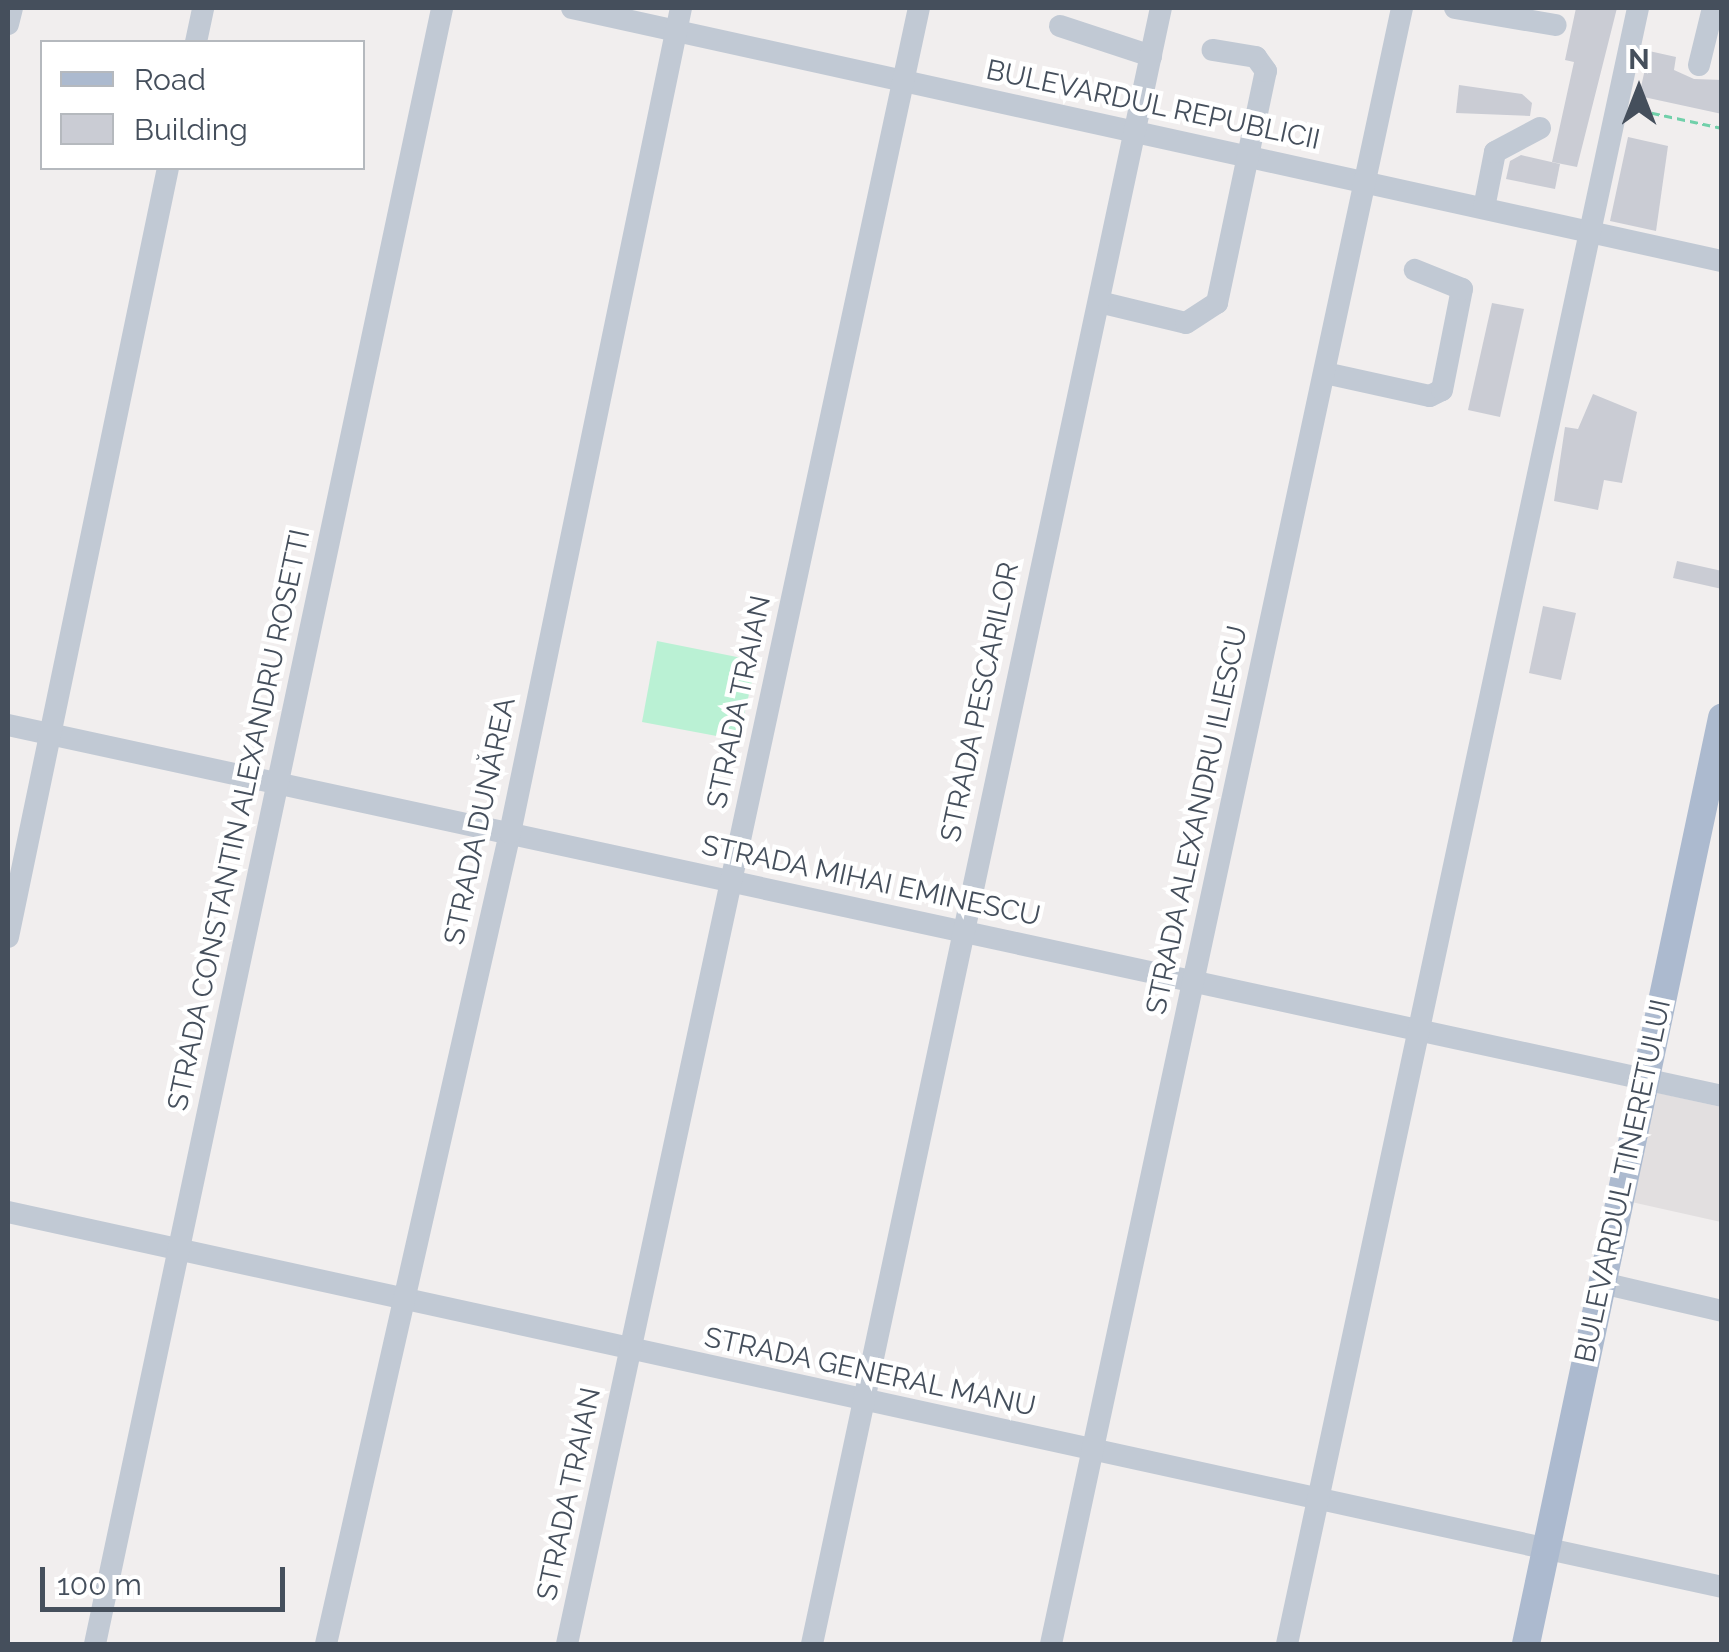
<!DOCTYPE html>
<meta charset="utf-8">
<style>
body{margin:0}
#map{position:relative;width:1729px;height:1652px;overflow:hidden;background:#f1eeee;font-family:Raleway,sans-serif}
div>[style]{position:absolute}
.education>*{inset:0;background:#e2dfe0}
.green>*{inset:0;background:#baf1d4}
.building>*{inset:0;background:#caccd4}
.path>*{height:2.5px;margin-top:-1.25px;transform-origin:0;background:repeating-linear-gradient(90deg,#71d0aa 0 8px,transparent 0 13px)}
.minor>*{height:22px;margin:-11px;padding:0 11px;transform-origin:11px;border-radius:11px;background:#c1c9d4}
.major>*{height:28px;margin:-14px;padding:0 14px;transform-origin:14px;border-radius:14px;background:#acbacf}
span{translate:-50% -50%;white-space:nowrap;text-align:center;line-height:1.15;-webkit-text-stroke:9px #fff;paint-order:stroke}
.street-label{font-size:28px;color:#454f5c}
.frame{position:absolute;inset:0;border:10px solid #454f5c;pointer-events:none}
.legend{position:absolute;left:40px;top:40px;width:325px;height:130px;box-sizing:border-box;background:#fff;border:2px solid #b5b9be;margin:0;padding:12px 18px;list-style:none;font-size:30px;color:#454f5c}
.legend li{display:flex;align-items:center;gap:20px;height:50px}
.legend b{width:50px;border:2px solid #b5b9be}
.north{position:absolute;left:1589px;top:40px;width:100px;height:100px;-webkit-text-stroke:8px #fff;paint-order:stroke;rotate:0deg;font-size:28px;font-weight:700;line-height:40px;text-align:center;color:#454f5c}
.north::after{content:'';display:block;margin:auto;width:35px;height:45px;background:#454f5c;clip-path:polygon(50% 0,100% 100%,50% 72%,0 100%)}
.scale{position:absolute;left:40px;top:1567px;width:245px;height:45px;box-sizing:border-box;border:5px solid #454f5c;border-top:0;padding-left:12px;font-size:30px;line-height:35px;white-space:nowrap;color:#454f5c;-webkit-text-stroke:8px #fff;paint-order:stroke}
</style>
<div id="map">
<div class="education">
<div style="clip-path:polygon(1649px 1091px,1721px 1107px,1721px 1222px,1627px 1201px)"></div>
</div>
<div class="green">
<div style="clip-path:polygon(657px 641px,757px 661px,738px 740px,642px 722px)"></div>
</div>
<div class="building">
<div style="clip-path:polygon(1576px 8px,1617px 8px,1577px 167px,1552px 162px,1574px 62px,1565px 60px)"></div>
<div style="clip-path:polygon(1649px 51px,1676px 57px,1674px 70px,1694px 79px,1722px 80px,1722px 114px,1639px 96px)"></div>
<div style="clip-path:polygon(1459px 85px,1522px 94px,1532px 103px,1530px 116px,1456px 113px)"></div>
<div style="clip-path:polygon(1628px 137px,1668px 146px,1656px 231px,1610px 221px)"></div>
<div style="clip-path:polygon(1521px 155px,1560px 164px,1555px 189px,1506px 179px,1510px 161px)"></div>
<div style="clip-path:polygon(1492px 303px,1524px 309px,1500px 417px,1468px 410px)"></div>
<div style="clip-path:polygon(1593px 394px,1637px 412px,1622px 483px,1604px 480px,1598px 510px,1554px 501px,1565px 427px,1578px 429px)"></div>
<div style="clip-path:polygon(1677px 561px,1722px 571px,1722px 589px,1673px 578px)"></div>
<div style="clip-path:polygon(1543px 606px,1576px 613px,1561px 680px,1529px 673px)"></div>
</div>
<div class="path">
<div style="left:1639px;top:110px;width:85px;rotate:12.2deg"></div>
</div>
<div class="minor">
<div style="left:572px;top:8px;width:1178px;rotate:12.41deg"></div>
<div style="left:1455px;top:8px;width:102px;rotate:9.6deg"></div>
<div style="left:8px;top:24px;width:16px;rotate:-76deg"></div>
<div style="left:1060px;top:26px;width:96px;rotate:18.2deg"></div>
<div style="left:196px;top:42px;width:35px;rotate:-78deg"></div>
<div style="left:1699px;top:65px;width:59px;rotate:-76.2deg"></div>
<div style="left:1484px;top:208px;width:57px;rotate:-78.9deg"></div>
<div style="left:1495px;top:152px;width:51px;rotate:-28.1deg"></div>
<div style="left:1099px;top:302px;width:89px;rotate:13.6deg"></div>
<div style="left:1186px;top:323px;width:37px;rotate:-33deg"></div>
<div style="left:1217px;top:303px;width:237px;rotate:-78.1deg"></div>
<div style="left:1266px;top:71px;width:17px;rotate:-126deg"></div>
<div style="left:1256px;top:57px;width:44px;rotate:-170.8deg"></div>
<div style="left:1325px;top:373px;width:107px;rotate:12.4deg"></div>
<div style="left:1430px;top:396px;width:13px;rotate:-27deg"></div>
<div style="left:1442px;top:390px;width:103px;rotate:-78.8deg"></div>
<div style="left:1462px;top:289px;width:51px;rotate:-158deg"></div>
<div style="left:8px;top:725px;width:1754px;rotate:12.21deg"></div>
<div style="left:8px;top:937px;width:785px;rotate:-78.25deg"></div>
<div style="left:8px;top:1212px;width:1755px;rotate:12.34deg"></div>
<div style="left:1602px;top:1283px;width:123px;rotate:13.1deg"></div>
<div style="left:95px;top:1644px;width:1672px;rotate:-78.02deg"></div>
<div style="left:326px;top:1644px;width:832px;rotate:-77.22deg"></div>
<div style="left:510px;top:833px;width:843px;rotate:-78.29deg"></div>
<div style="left:567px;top:1644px;width:1673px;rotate:-77.86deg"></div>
<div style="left:812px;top:1644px;width:1673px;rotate:-77.96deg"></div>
<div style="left:1051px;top:1644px;width:1673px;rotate:-77.89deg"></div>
<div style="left:1287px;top:1644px;width:1673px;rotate:-77.89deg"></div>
</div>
<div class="major">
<div style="left:1526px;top:1644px;width:947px;rotate:-78.05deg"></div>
</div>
<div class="street-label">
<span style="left:1153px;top:105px;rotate:12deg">BULEVARDUL REPUBLICII</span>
<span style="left:739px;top:702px;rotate:-78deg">STRADA TRAIAN</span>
<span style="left:980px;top:702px;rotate:-78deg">STRADA PESCARILOR</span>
<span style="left:239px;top:820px;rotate:-78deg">STRADA CONSTANTIN ALEXANDRU ROSETTI</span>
<span style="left:1197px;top:820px;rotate:-78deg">STRADA ALEXANDRU ILIESCU</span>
<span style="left:480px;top:821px;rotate:-78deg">STRADA DUNĂREA</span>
<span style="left:871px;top:881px;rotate:12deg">STRADA MIHAI EMINESCU</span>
<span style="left:1623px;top:1181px;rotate:-78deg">BULEVARDUL TINERETULUI</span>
<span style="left:870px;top:1372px;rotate:12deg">STRADA GENERAL MANU</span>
<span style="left:569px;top:1494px;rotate:-78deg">STRADA TRAIAN</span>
</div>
<div class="frame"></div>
<ul class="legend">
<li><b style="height:12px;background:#acbacf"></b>Road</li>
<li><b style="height:28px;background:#caccd4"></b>Building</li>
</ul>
<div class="north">N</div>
<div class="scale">100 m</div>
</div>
